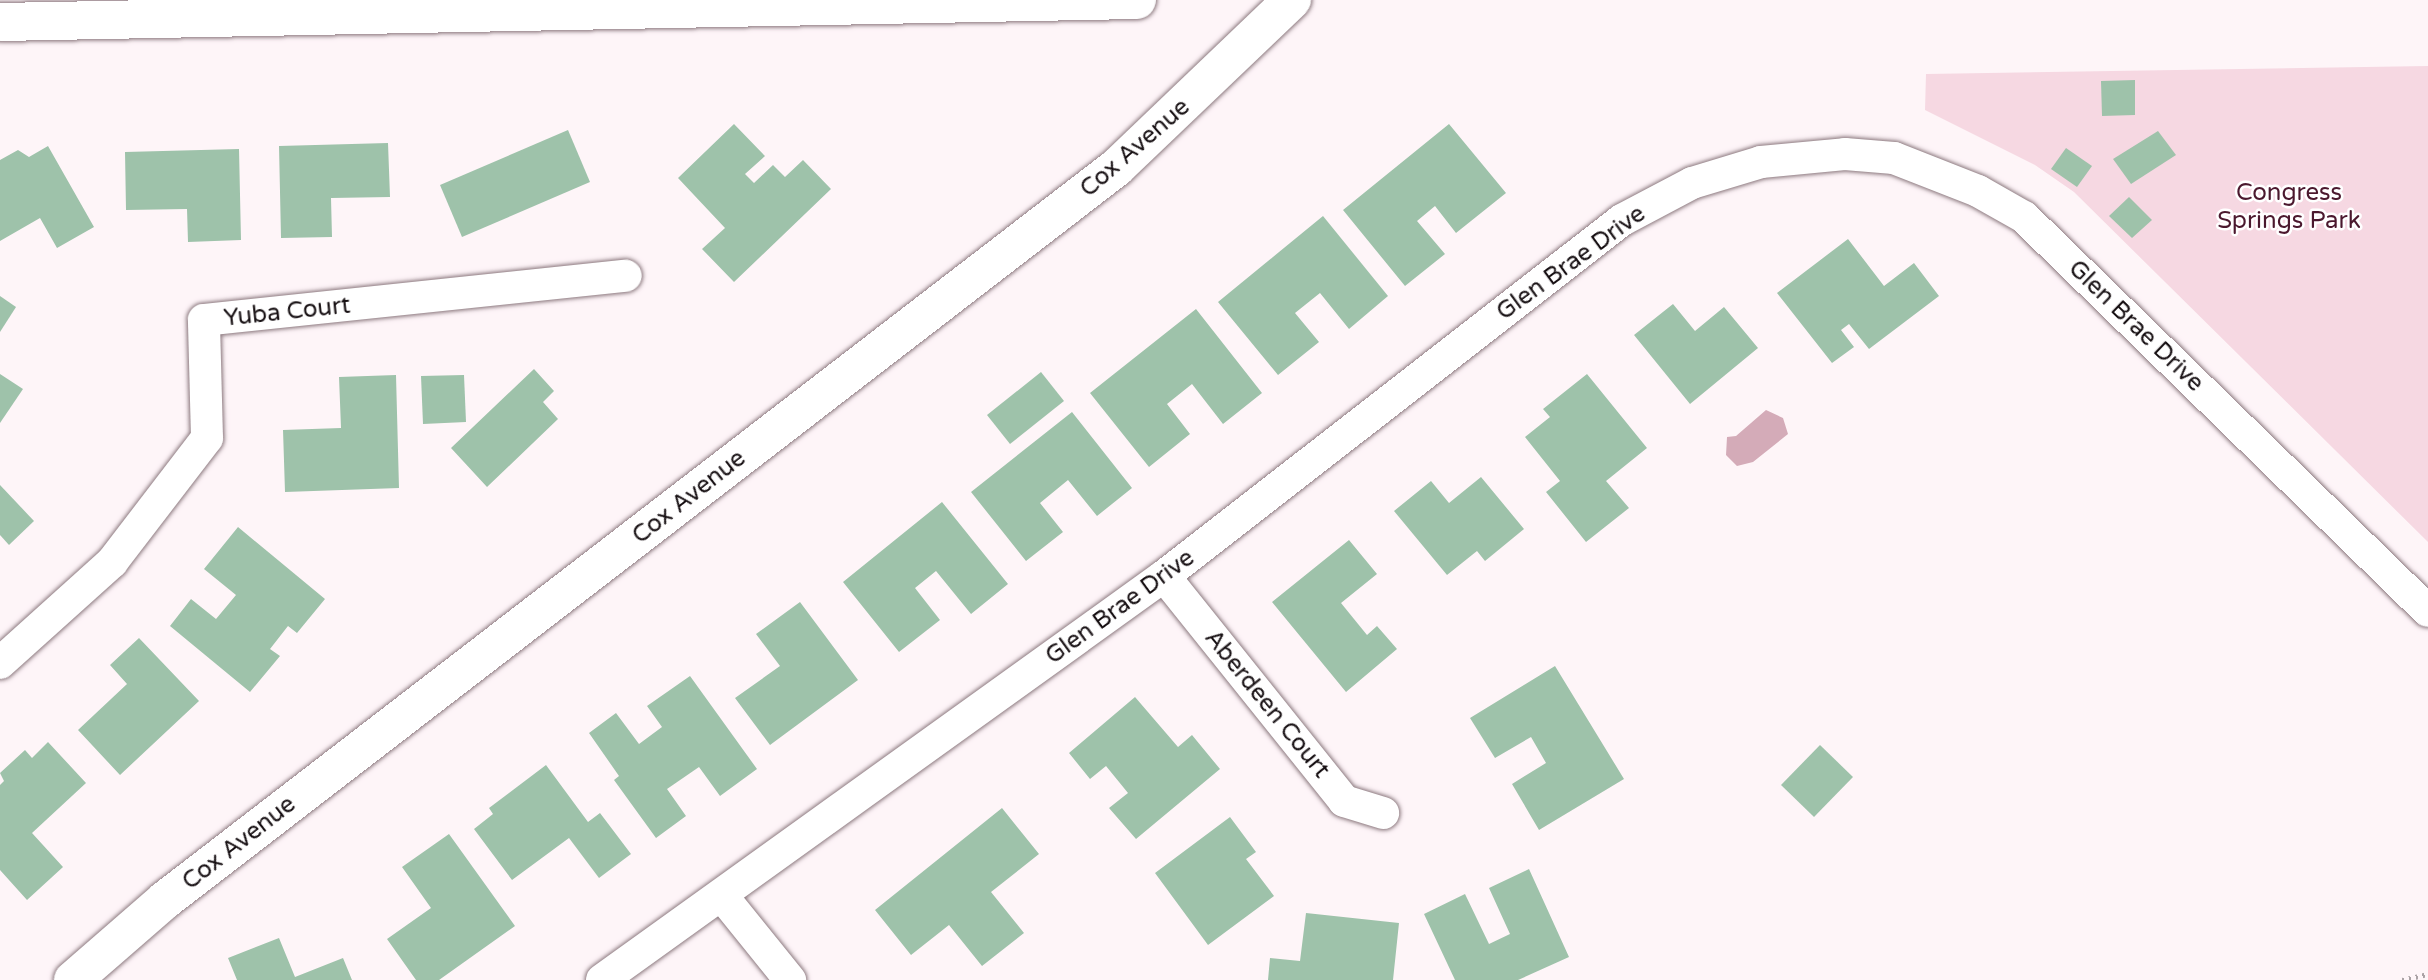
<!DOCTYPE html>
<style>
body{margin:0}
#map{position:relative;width:2428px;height:980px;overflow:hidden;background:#fef5f8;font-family:"Varela Round",sans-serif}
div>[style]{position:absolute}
.green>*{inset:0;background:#f6d8e2}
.water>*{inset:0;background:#d4abb8}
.building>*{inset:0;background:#9ec2aa}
.path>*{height:4.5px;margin-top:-2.25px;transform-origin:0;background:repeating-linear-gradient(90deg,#aaa2a5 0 2px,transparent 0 7px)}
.roads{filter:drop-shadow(0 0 2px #8d7a80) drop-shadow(0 0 2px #8d7a80)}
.minor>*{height:32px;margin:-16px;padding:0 16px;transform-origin:16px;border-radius:16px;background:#fff}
.secondary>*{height:38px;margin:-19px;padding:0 19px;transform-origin:19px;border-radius:19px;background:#fff}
.motorway>*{height:38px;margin:-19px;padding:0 19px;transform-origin:19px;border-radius:19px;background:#fff}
span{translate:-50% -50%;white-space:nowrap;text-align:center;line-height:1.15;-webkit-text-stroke:5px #fff;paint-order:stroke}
.street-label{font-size:24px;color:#171013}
.park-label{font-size:24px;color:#4b182e}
</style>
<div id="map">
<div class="green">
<div style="clip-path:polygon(2428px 66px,2428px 542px,2074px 192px,2035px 165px,1925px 110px,1926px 74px)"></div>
</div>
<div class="water">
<div style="clip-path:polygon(1766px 410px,1783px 418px,1788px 434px,1753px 462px,1737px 466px,1726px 455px,1727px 437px,1736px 436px)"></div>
</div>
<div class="building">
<div style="clip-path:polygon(2135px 80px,2135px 115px,2102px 116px,2101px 81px)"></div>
<div style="clip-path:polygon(734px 124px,765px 156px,745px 174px,754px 183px,773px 165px,785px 177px,803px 160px,831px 189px,734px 282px,702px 249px,725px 228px,678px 178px)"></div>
<div style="clip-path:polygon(1449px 124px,1506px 193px,1456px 233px,1435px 206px,1417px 221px,1445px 254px,1405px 286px,1343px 210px)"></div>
<div style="clip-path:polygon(568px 130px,590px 182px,462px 237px,440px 185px)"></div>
<div style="clip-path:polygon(2158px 131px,2176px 155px,2131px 184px,2113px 159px)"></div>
<div style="clip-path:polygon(388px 143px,390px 197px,331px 198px,332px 237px,281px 238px,279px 146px)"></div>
<div style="clip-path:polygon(48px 146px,94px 227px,57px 248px,40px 218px,0 241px,0 160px,18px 150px,29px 157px)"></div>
<div style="clip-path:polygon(2066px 148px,2092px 166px,2077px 187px,2051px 169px)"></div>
<div style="clip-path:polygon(239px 149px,241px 240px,188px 242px,187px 209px,126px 210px,125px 152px)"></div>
<div style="clip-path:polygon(2129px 197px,2152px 220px,2132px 238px,2109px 216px)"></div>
<div style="clip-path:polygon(1323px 216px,1388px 296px,1349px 329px,1320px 293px,1295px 313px,1319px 342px,1278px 375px,1218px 302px)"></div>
<div style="clip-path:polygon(1848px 239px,1884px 286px,1914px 263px,1939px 296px,1869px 349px,1849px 324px,1841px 330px,1854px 347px,1832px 363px,1777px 293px)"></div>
<div style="clip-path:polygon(0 296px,16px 307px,0 332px)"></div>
<div style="clip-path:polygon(1673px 304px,1695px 331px,1724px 307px,1758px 348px,1690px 404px,1634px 335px)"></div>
<div style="clip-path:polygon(1196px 309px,1262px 393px,1223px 424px,1192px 384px,1167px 404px,1190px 434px,1149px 467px,1090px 393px)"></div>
<div style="clip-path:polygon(534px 369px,554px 391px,543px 402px,558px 419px,487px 487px,451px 448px)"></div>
<div style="clip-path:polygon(1041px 372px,1064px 401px,1010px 444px,987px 415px)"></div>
<div style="clip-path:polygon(0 374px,23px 389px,0 423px)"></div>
<div style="clip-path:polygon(1587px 374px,1647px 448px,1606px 481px,1629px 508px,1586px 542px,1546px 492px,1560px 481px,1525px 437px,1550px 417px,1543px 409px)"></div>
<div style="clip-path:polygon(396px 375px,399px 488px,285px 492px,283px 430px,341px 428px,339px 377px)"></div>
<div style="clip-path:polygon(464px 375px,466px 422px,423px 424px,421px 376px)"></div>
<div style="clip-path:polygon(1072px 412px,1132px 488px,1097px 516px,1068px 480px,1040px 503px,1063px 532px,1026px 561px,971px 492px)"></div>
<div style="clip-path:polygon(1481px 477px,1524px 529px,1485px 561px,1477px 551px,1447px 575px,1394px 511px,1431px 481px,1449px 503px)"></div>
<div style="clip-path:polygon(0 485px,34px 521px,9px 545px,0 535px)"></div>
<div style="clip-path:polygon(942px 502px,1008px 584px,971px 614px,936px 571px,915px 588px,940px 620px,899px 652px,843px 582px)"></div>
<div style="clip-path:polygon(238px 527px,325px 599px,297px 633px,288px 626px,270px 649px,280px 656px,250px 692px,170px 626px,191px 599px,216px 619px,236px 595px,204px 569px)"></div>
<div style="clip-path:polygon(1349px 540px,1377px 574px,1341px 603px,1367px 635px,1377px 626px,1397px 649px,1346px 692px,1272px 602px)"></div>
<div style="clip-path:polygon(800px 602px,858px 680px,770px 745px,735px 698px,780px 666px,756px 634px)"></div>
<div style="clip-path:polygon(139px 638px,199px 701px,120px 775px,78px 730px,127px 684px,110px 665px)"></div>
<div style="clip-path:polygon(1555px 666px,1624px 779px,1539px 830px,1512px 784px,1546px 763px,1531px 737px,1495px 758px,1470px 718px)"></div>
<div style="clip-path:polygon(690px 676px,757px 769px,720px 796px,699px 767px,667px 789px,686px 816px,656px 838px,614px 780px,619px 776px,589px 733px,616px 713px,639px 744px,662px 727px,647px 706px)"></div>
<div style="clip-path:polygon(1135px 697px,1178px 747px,1192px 735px,1220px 769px,1136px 839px,1109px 808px,1128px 793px,1106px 766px,1090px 779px,1069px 753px)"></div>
<div style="clip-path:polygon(48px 742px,86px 783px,32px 833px,63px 867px,27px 900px,0 870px,0 785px,4px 781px,0 773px,25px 750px,32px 758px)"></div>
<div style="clip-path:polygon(1820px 745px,1853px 777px,1814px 817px,1781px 785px)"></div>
<div style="clip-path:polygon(546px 765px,588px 822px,600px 813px,631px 854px,599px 878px,569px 838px,512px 880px,474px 829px,493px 814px,489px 808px)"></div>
<div style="clip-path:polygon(1002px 808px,1039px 854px,991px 892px,1024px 933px,982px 966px,949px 925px,911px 955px,875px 910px)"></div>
<div style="clip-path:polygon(1230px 817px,1256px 852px,1246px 859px,1274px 896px,1208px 945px,1155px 873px)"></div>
<div style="clip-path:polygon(449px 834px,515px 926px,439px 980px,416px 980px,387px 939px,431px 908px,402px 867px)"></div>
<div style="clip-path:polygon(1529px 869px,1569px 957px,1518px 980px,1455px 980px,1424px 914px,1465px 894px,1489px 944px,1510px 934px,1489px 888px)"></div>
<div style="clip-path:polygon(1306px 913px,1399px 923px,1393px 980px,1268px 980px,1270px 958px,1300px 961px)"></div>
<div style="clip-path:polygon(279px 938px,295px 977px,343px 958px,352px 980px,237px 980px,228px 958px)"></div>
</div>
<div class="path">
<div style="left:2402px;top:980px;width:27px;rotate:-13deg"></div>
</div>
<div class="roads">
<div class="minor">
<div style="left:1164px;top:576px;width:288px;rotate:51.3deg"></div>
<div style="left:1344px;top:801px;width:41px;rotate:17.1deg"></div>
<div style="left:0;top:663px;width:151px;rotate:-42deg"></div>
<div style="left:112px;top:562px;width:156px;rotate:-52.5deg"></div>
<div style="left:207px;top:438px;width:118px;rotate:-91.5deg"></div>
<div style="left:204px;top:320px;width:424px;rotate:-6deg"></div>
<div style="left:723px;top:897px;width:107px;rotate:51.1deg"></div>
<div style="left:602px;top:980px;width:692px;rotate:-35.71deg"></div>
<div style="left:1164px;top:576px;width:580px;rotate:-37.86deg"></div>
<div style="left:1622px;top:220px;width:79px;rotate:-27.9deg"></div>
<div style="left:1692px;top:183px;width:72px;rotate:-16.9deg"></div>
<div style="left:1761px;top:162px;width:84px;rotate:-5.4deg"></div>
<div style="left:1845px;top:154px;width:49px;rotate:4.7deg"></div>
<div style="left:1894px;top:158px;width:90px;rotate:21.4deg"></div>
<div style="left:1978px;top:191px;width:53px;rotate:29.5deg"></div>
<div style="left:2024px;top:217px;width:564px;rotate:44.28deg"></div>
</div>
<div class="secondary">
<div style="left:73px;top:980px;width:122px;rotate:-41deg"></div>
<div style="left:165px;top:900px;width:1201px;rotate:-37.59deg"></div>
<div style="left:1117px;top:167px;width:242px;rotate:-43.7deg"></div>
</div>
<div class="motorway">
<div style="left:0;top:22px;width:1137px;rotate:-1.11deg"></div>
</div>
</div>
<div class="street-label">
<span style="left:1135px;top:148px;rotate:-41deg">Cox Avenue</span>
<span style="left:1571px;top:263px;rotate:-36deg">Glen Brae Drive</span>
<span style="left:287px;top:312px;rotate:-6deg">Yuba Court</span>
<span style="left:2136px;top:326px;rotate:44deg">Glen Brae Drive</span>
<span style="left:689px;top:497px;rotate:-38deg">Cox Avenue</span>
<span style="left:1120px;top:607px;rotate:-36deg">Glen Brae Drive</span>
<span style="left:1267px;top:704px;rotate:51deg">Aberdeen Court</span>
<span style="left:239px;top:843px;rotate:-38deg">Cox Avenue</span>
</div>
<div class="park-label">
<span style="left:2289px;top:207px">Congress<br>Springs Park</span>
</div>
</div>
